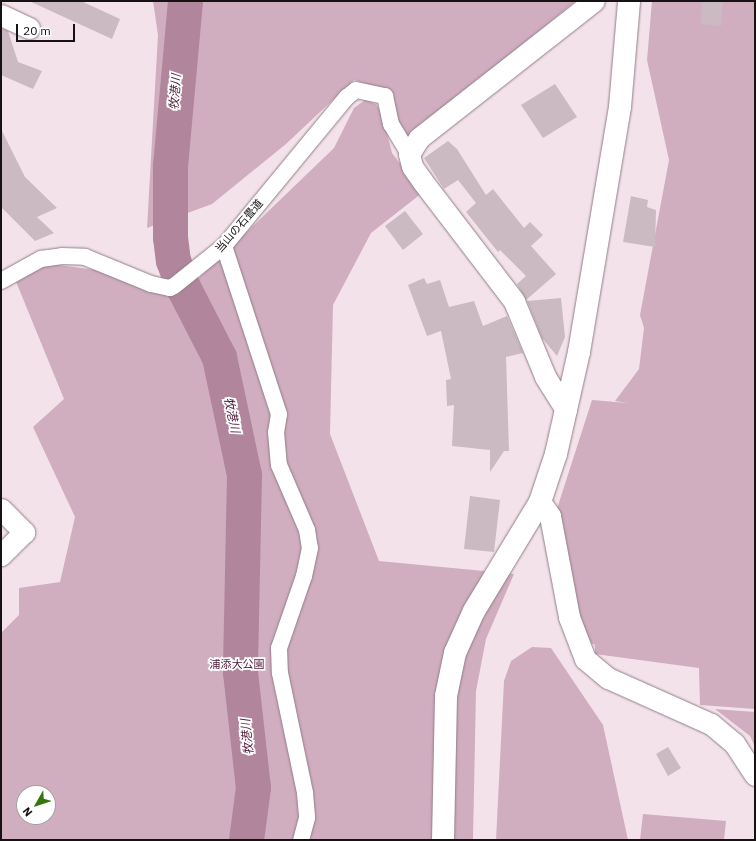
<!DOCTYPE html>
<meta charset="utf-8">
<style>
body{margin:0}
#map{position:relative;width:756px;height:841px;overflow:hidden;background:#f4e2eb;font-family:"IBM Plex Sans","Noto Sans JP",sans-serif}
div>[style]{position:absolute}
.green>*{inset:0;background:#d1adc0}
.river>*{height:35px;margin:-17.5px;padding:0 17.5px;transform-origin:17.5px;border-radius:17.5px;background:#b1869c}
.building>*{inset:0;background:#cbbac2}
.roads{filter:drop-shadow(0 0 1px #8f7f87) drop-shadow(0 0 1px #8f7f87)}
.pedestrian>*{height:16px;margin:-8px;padding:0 8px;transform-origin:8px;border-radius:8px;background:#fff}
.minor>*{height:21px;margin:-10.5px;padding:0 10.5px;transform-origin:10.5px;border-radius:10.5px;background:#fff}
.tertiary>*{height:22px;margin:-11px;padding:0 11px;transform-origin:11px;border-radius:11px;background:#fff}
span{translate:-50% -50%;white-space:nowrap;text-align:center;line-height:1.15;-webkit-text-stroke:3.5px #fff;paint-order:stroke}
.street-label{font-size:11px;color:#161113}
.park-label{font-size:11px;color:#4d1838}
.water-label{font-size:12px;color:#4d1838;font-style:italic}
.frame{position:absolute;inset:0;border:2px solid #161113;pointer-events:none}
.north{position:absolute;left:16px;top:785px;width:40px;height:40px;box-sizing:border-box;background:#fff;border:1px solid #a2a0a1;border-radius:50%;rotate:231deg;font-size:11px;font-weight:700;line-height:16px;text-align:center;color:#161113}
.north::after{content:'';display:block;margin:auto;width:14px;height:18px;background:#38750d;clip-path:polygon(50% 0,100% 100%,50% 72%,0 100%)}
.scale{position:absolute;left:16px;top:24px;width:59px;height:18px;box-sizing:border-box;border:2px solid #161113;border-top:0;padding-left:5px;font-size:12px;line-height:14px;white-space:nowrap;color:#161113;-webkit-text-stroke:3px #fff;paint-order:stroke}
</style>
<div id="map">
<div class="green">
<div style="clip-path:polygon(153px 1px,576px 1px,405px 139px,388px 90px,354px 80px,286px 144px,212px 204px,147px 228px,158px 35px)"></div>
<div style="clip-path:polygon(652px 1px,755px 1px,755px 709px,700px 705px,699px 668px,595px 654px,595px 645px,587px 641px,575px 621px,555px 515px,592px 400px,628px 403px,615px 401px,639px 369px,644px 328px,640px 315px,669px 160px,647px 60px)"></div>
<div style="clip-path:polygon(evenodd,365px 100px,376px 104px,382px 113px,392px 153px,422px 193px,371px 233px,333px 305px,330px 434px,379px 561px,514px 574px,486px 639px,476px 691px,473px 840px,1px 840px,1px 633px,19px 615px,19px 588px,60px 582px,75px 517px,33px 427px,64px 399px,10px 267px,44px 263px,111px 272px,176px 300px,334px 148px,354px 108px,365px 100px,24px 793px,48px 793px,48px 817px,24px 817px,24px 793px)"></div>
<div style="clip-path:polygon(532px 647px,551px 648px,603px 725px,628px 840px,496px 840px,504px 681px,511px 661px)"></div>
<div style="clip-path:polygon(715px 709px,755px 712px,755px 747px,750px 736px)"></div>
<div style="clip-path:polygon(643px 814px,726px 821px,724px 840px,640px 840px)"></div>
</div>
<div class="river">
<div style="left:185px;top:1px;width:166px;rotate:95.2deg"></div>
<div style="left:170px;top:166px;width:71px;rotate:90deg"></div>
<div style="left:170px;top:237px;width:23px;rotate:83deg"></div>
<div style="left:173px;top:260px;width:29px;rotate:70deg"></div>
<div style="left:183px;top:287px;width:79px;rotate:62.8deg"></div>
<div style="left:219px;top:357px;width:121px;rotate:78deg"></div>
<div style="left:244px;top:475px;width:197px;rotate:91.2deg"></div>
<div style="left:240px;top:672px;width:116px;rotate:83.6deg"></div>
<div style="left:253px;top:787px;width:53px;rotate:97.5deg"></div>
</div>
<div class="building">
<div style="clip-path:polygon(29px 1px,81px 1px,120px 19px,112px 39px)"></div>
<div style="clip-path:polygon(702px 1px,723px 1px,721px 26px,701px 24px)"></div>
<div style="clip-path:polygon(1px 28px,8px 31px,18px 62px,42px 71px,33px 89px,1px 75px)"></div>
<div style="clip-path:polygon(555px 84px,577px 117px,543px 138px,521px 105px)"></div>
<div style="clip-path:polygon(1px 129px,25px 177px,57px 208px,37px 217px,54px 233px,35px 241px,1px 207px)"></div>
<div style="clip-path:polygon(448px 141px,457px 149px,486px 195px,493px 189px,524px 228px,530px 222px,543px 235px,531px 246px,556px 274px,526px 300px,517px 284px,526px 276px,500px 250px,498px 252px,466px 212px,476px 203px,458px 180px,444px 189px,424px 158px)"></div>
<div style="clip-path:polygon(631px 196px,648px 200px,647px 207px,656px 210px,655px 247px,623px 242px)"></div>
<div style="clip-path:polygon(405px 211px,423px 234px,403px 250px,385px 226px)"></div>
<div style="clip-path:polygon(424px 278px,427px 284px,440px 280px,449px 307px,474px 301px,483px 326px,507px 316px,523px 353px,506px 357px,509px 451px,504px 451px,490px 472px,490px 450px,452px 446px,454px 405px,447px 406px,446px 380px,451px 379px,441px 331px,427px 336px,408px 285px)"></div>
<div style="clip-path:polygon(561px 298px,565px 337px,557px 356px,542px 338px,527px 301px)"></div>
<div style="clip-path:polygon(470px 496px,500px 500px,494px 552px,464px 549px)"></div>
<div style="clip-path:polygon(668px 747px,681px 768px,668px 776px,656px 754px)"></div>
</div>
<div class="roads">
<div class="pedestrian">
<div style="left:224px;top:246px;width:177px;rotate:71.9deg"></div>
<div style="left:279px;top:414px;width:18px;rotate:99deg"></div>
<div style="left:276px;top:432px;width:33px;rotate:85deg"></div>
<div style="left:279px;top:465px;width:71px;rotate:66.7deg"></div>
<div style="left:307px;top:530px;width:18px;rotate:81deg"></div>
<div style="left:310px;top:548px;width:29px;rotate:102deg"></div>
<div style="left:304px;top:576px;width:76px;rotate:109.1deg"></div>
<div style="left:279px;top:648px;width:25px;rotate:88deg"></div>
<div style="left:280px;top:673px;width:123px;rotate:78.2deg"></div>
<div style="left:305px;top:793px;width:25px;rotate:85deg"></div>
<div style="left:307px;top:818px;width:23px;rotate:105deg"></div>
<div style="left:1px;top:281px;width:46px;rotate:-28.8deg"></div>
<div style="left:41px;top:259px;width:21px;rotate:-8deg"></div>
<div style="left:62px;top:256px;width:23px;rotate:2deg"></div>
<div style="left:85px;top:257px;width:71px;rotate:22.2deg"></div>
<div style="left:151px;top:284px;width:19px;rotate:12deg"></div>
<div style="left:170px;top:288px;width:4px;rotate:-27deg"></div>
<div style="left:174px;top:286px;width:64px;rotate:-38.7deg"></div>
<div style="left:224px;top:246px;width:193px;rotate:-50.5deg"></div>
<div style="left:347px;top:97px;width:11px;rotate:-38deg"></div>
<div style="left:356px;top:90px;width:30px;rotate:12deg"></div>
<div style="left:385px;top:96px;width:29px;rotate:78deg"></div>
<div style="left:391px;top:124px;width:35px;rotate:59deg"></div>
</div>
<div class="minor">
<div style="left:1px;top:15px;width:31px;rotate:25deg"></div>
<div style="left:566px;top:410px;width:40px;rotate:-122deg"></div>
<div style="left:545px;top:376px;width:81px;rotate:-112.5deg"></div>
<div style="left:514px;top:301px;width:150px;rotate:-127.4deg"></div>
<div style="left:423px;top:182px;width:19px;rotate:-125deg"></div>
<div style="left:412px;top:166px;width:12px;rotate:-104deg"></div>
<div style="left:409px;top:154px;width:19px;rotate:-58deg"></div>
<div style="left:419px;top:138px;width:222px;rotate:-38.1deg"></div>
<div style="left:540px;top:502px;width:17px;rotate:54deg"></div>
<div style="left:550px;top:516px;width:103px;rotate:79.3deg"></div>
<div style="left:569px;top:617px;width:45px;rotate:69.1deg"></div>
<div style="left:585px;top:659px;width:30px;rotate:40deg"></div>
<div style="left:608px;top:678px;width:113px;rotate:24.1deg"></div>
<div style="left:711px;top:724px;width:30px;rotate:40deg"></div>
<div style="left:734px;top:743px;width:38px;rotate:57deg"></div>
<div style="left:1px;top:509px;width:33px;rotate:45deg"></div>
<div style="left:24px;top:532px;width:33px;rotate:135deg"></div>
</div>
<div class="tertiary">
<div style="left:443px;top:840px;width:144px;rotate:-88.8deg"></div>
<div style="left:446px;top:696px;width:44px;rotate:-78.2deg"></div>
<div style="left:455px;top:653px;width:46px;rotate:-65.7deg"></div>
<div style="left:474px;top:611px;width:127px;rotate:-58.8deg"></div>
<div style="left:540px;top:502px;width:51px;rotate:-71.6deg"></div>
<div style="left:556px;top:454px;width:105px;rotate:-77.3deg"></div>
<div style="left:579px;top:352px;width:248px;rotate:-80.5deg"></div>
<div style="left:620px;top:107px;width:106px;rotate:-85.1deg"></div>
</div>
</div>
<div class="street-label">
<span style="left:239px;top:226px;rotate:-49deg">当山の石畳道</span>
</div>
<div class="park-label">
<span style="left:237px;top:664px">浦添大公園</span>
</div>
<div class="water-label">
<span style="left:175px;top:92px;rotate:-86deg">牧港川</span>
<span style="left:232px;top:415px;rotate:78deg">牧港川</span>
<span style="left:247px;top:737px;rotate:-96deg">牧港川</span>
</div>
<div class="frame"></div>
<div class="north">N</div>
<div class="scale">20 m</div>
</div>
